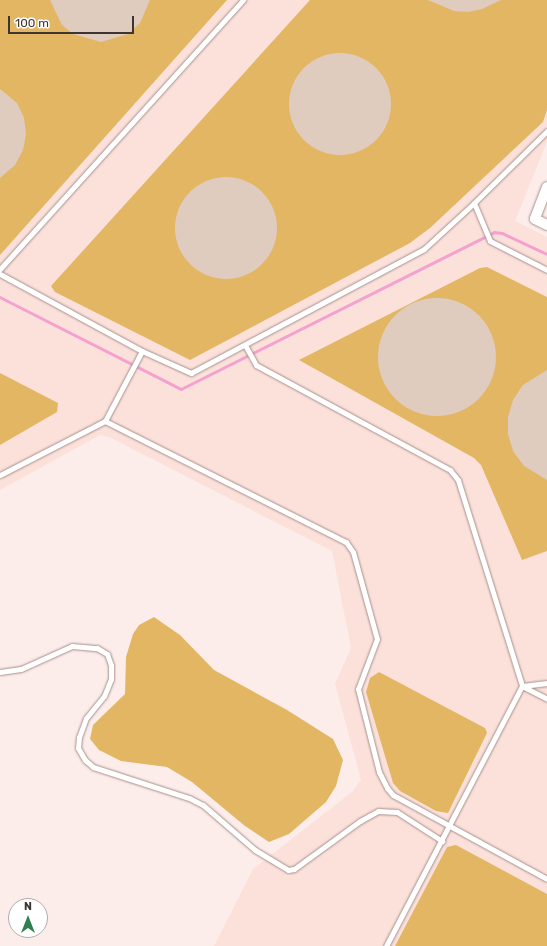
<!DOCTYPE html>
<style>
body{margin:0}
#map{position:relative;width:547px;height:946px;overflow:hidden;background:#fcedea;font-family:Rubik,sans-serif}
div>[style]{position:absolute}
.built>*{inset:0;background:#fce1db}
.green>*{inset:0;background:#e3b664}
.stream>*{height:2.5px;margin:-1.25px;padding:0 1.25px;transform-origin:1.25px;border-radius:1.25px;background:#f4a1d0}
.building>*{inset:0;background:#e0ccbf}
.round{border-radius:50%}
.roads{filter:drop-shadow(0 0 1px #a7908b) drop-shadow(0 0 1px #a7908b)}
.lane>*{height:5px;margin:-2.5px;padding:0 2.5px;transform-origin:2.5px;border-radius:2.5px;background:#fff}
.street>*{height:10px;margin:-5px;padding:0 5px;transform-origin:5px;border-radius:5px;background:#fff}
span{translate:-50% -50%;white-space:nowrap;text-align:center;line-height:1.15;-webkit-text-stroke:3.5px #fff;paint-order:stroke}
.north{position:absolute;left:8px;top:898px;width:40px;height:40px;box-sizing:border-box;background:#fff;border:1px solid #b2aead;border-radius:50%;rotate:0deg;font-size:11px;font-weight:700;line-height:16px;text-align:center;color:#3e3432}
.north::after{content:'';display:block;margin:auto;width:14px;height:18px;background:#317f4f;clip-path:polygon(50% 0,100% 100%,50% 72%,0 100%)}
.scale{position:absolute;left:8px;top:16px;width:126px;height:18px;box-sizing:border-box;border:2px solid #3e3432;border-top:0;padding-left:5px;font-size:12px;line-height:14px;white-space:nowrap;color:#3e3432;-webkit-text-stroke:3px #fff;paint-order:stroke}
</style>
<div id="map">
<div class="built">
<div style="clip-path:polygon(0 0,547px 0,547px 142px,515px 221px,547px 237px,547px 946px,214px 946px,253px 869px,352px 792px,361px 780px,335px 684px,351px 648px,332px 551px,109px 437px,100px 435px,0 490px)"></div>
</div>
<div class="green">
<div style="clip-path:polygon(0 0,227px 0,0 255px)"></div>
<div style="clip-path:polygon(310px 0,547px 0,547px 110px,543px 122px,430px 228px,410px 243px,190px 360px,55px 292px,51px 286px)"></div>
<div style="clip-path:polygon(487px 267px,547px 297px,547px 551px,522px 560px,481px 465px,474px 458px,299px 360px,480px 268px)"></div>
<div style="clip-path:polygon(0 373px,58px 403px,57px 412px,0 445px)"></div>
<div style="clip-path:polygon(154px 617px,180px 635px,214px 670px,287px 710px,333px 739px,343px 760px,336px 786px,326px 802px,289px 834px,269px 842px,245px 826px,192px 782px,167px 767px,121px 761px,99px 750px,90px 739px,93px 725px,125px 694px,126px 657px,133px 634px,139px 625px)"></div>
<div style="clip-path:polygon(379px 672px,485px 728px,487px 733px,448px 813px,436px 811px,400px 791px,393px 783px,366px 692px,370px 678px)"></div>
<div style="clip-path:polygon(456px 845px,547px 894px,547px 946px,395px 946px,447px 847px)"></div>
</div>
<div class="stream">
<div style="left:0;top:297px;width:203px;rotate:26.9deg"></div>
<div style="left:181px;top:389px;width:350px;rotate:-26.6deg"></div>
<div style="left:494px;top:232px;width:8px;rotate:7deg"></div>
<div style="left:502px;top:233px;width:50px;rotate:25deg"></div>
</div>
<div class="building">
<div style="clip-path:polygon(50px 0,150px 0,140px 23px,128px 34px,101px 42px,73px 34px,62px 25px)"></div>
<div style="clip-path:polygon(428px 0,501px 0,482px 9px,468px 12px,454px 11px)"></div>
<div class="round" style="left:289px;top:53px;width:102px;height:102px"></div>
<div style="clip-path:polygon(0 89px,17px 103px,24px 118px,26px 134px,23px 150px,15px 165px,0 178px)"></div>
<div class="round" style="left:175px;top:177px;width:102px;height:102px"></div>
<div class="round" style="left:378px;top:298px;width:118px;height:118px"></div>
<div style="clip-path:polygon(547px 370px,547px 480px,524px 466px,513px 451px,508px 434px,508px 417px,513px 400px,523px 385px)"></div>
</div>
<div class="roads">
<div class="lane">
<div style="left:547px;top:131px;width:103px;rotate:135.4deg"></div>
<div style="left:474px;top:203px;width:41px;rotate:67.2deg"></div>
<div style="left:490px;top:241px;width:64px;rotate:27deg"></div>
<div style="left:0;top:269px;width:363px;rotate:-47.9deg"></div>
<div style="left:0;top:274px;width:162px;rotate:28.5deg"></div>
<div style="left:142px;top:351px;width:54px;rotate:24.2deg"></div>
<div style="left:191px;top:373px;width:264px;rotate:-28deg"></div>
<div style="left:424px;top:249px;width:68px;rotate:-42.6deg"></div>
<div style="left:245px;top:345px;width:23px;rotate:61deg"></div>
<div style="left:256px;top:365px;width:221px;rotate:28.4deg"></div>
<div style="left:450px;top:470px;width:13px;rotate:51deg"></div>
<div style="left:458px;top:480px;width:216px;rotate:72.7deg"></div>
<div style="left:522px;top:686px;width:25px;rotate:-7deg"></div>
<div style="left:142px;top:351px;width:79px;rotate:117.9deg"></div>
<div style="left:105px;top:421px;width:270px;rotate:26.7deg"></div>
<div style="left:346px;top:542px;width:12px;rotate:55deg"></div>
<div style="left:353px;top:552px;width:90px;rotate:74.6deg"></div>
<div style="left:377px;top:639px;width:53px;rotate:110.8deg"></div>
<div style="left:358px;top:689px;width:86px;rotate:75.8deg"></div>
<div style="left:379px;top:772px;width:18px;rotate:63deg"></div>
<div style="left:387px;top:788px;width:9px;rotate:49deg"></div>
<div style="left:393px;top:795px;width:175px;rotate:28.6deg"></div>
<div style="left:0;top:475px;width:118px;rotate:-27.2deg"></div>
<div style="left:0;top:672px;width:21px;rotate:-8deg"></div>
<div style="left:21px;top:669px;width:56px;rotate:-24.3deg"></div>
<div style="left:72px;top:646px;width:25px;rotate:5deg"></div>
<div style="left:97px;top:648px;width:12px;rotate:31deg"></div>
<div style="left:107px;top:654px;width:12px;rotate:70deg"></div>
<div style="left:111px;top:665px;width:14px;rotate:90deg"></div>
<div style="left:111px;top:679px;width:18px;rotate:112deg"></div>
<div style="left:104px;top:696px;width:28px;rotate:129deg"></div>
<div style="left:86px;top:718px;width:20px;rotate:110deg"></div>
<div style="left:79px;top:737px;width:11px;rotate:95deg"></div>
<div style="left:78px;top:748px;width:14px;rotate:60deg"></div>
<div style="left:85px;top:760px;width:11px;rotate:41deg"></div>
<div style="left:93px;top:767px;width:101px;rotate:17.9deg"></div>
<div style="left:189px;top:798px;width:16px;rotate:27deg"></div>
<div style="left:203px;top:805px;width:69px;rotate:40.9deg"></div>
<div style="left:255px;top:850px;width:39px;rotate:31deg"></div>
<div style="left:288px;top:870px;width:6px;rotate:-9deg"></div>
<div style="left:294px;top:869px;width:82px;rotate:-36deg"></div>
<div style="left:360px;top:821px;width:21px;rotate:-29deg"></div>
<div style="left:378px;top:811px;width:19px;rotate:3deg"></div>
<div style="left:397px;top:812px;width:54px;rotate:32.8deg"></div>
<div style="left:386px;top:946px;width:293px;rotate:-62.4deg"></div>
<div style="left:522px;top:686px;width:28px;rotate:27deg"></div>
</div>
<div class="street">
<div style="left:547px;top:187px;width:34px;rotate:111deg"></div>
<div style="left:535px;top:219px;width:13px;rotate:27deg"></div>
</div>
</div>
<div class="north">N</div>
<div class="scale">100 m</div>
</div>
